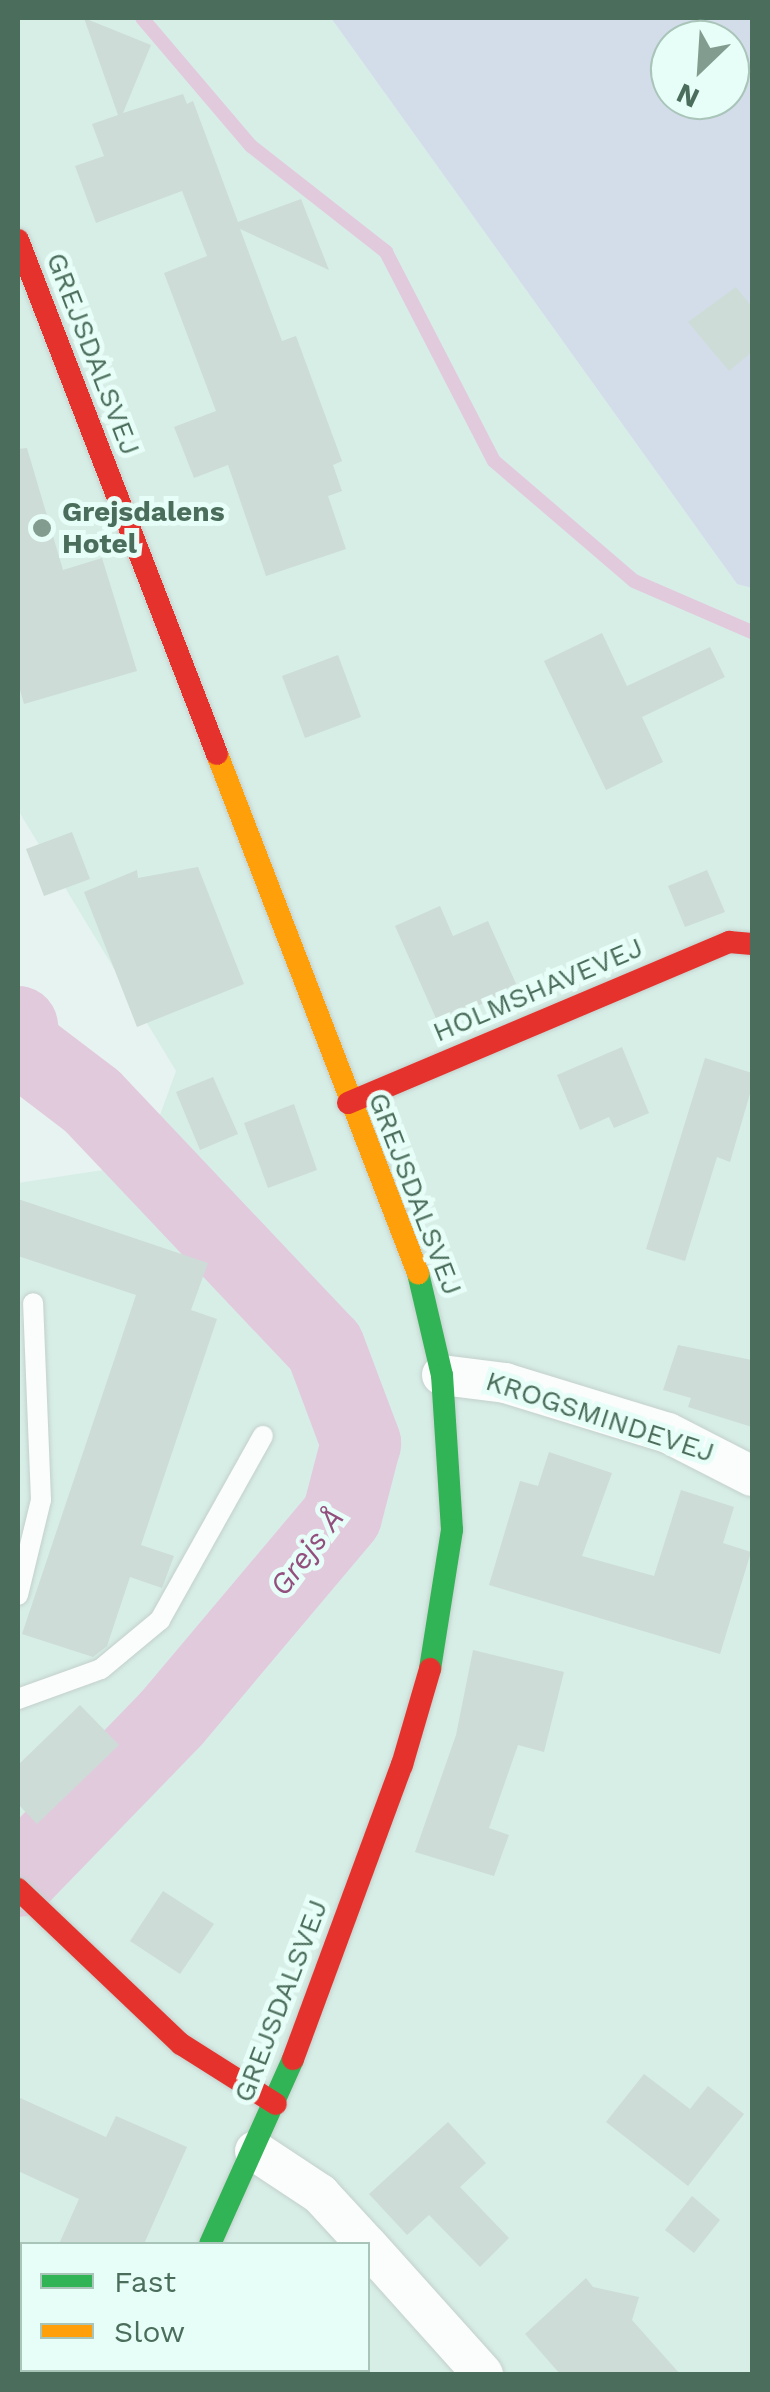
<!DOCTYPE html>
<meta charset="utf-8">
<style>
body{margin:0}
#map{position:relative;width:770px;height:2392px;overflow:hidden;background:#e7f3f0;font-family:"Work Sans",sans-serif}
div>[style]{position:absolute}
.residential>*{inset:0;background:#d7eee7}
.green>*{inset:0;background:#d3ddea}
.stream>*{height:14px;margin:-7px;padding:0 7px;transform-origin:7px;border-radius:7px;background:#e2cadd}
.river>*{height:80px;margin:-40px;padding:0 40px;transform-origin:40px;border-radius:40px;background:#e2cadd}
.building>*{inset:0;background:#cddcd6}
.roads{filter:drop-shadow(0 0 2px #c3d0cb) drop-shadow(0 0 2px #c3d0cb)}
.lane>*{height:20px;margin:-10px;padding:0 10px;transform-origin:10px;border-radius:10px;background:#fbfdfd}
.street>*{height:40px;margin:-20px;padding:0 20px;transform-origin:20px;border-radius:20px;background:#fbfdfd}
.fast>*{height:22px;margin:-11px;padding:0 11px;transform-origin:11px;border-radius:11px;background:#30b455}
.slow>*{height:22px;margin:-11px;padding:0 11px;transform-origin:11px;border-radius:11px;background:#ff9f0a}
.jam>*{height:22px;margin:-11px;padding:0 11px;transform-origin:11px;border-radius:11px;background:#e5322d}
.dots>*{width:28px;height:28px;translate:-50% -50%;box-sizing:border-box;border:5px solid #e7fdf7;border-radius:50%}
span{translate:-50% -50%;white-space:nowrap;text-align:center;line-height:1.15;-webkit-text-stroke:10px #e7fdf7;paint-order:stroke}
.street-label{font-size:28px;color:#4b6e5c}
.poi-label{font-size:28px;color:#4b6e5c;font-weight:700}
.left{translate:0 -50%;text-align:left}
.water-label{font-size:30px;color:#93507e;font-style:italic}
.frame{position:absolute;inset:0;border:20px solid #4b6e5c;pointer-events:none}
.legend{position:absolute;left:20px;top:2242px;width:350px;height:130px;box-sizing:border-box;background:#e7fdf7;border:2px solid #a9c4b9;margin:0;padding:12px 18px;list-style:none;font-size:30px;color:#4b6e5c}
.legend li{display:flex;align-items:center;gap:20px;height:50px}
.legend b{width:50px;border:2px solid #a9c4b9}
.north{position:absolute;left:650px;top:20px;width:100px;height:100px;box-sizing:border-box;background:#e7fdf7;border:2px solid #a9c4b9;border-radius:50%;rotate:205deg;font-size:28px;font-weight:700;line-height:40px;text-align:center;color:#4b6e5c}
.north::after{content:'';display:block;margin:auto;width:35px;height:45px;background:#829d90;clip-path:polygon(50% 0,100% 100%,50% 72%,0 100%)}
</style>
<div id="map">
<div class="residential">
<div style="clip-path:polygon(evenodd,18px 18px,331px 18px,737px 584px,752px 588px,752px 2374px,18px 2374px,18px 1183px,142px 1164px,176px 1071px,18px 810px,18px 18px,22px 2244px,368px 2244px,368px 2370px,22px 2370px,22px 2244px)"></div>
</div>
<div class="green">
<div style="clip-path:polygon(evenodd,331px 18px,752px 18px,752px 588px,737px 584px,331px 18px,670px 40px,730px 40px,730px 100px,670px 100px,670px 40px)"></div>
</div>
<div class="stream">
<div style="left:142px;top:18px;width:168px;rotate:49.6deg"></div>
<div style="left:251px;top:146px;width:172px;rotate:38.1deg"></div>
<div style="left:386px;top:252px;width:235px;rotate:62.7deg"></div>
<div style="left:494px;top:461px;width:184px;rotate:40.6deg"></div>
<div style="left:634px;top:581px;width:129px;rotate:23.4deg"></div>
<div style="left:18px;top:1055px;width:9px;rotate:-69deg"></div>
</div>
<div class="river">
<div style="left:18px;top:1026px;width:21px;rotate:82deg"></div>
<div style="left:21px;top:1047px;width:89px;rotate:37.3deg"></div>
<div style="left:92px;top:1101px;width:339px;rotate:46.6deg"></div>
<div style="left:325px;top:1347px;width:103px;rotate:69.4deg"></div>
<div style="left:361px;top:1443px;width:75px;rotate:104.6deg"></div>
<div style="left:342px;top:1516px;width:265px;rotate:130.1deg"></div>
<div style="left:171px;top:1719px;width:220px;rotate:134.1deg"></div>
</div>
<div class="building">
<div style="clip-path:polygon(84px 18px,151px 45px,123px 113px,183px 94px,187px 104px,193px 101px,238px 222px,301px 199px,329px 270px,240px 229px,282px 341px,296px 336px,342px 461px,333px 465px,342px 491px,328px 496px,346px 549px,266px 576px,228px 465px,194px 478px,174px 427px,216px 411px,164px 273px,207px 256px,182px 191px,96px 223px,75px 166px,104px 156px,92px 124px,118px 115px)"></div>
<div style="clip-path:polygon(736px 287px,752px 307px,752px 352px,729px 371px,688px 322px)"></div>
<div style="clip-path:polygon(27px 448px,63px 570px,102px 558px,137px 671px,24px 704px,18px 683px,18px 449px)"></div>
<div style="clip-path:polygon(602px 633px,627px 686px,710px 647px,725px 677px,642px 717px,663px 762px,606px 790px,544px 661px)"></div>
<div style="clip-path:polygon(338px 655px,361px 717px,305px 738px,282px 676px)"></div>
<div style="clip-path:polygon(72px 832px,90px 879px,44px 896px,26px 849px)"></div>
<div style="clip-path:polygon(198px 867px,244px 984px,137px 1027px,84px 892px,137px 870px,138px 878px)"></div>
<div style="clip-path:polygon(707px 870px,725px 912px,685px 927px,668px 886px)"></div>
<div style="clip-path:polygon(440px 906px,453px 936px,488px 921px,518px 988px,438px 1023px,395px 926px)"></div>
<div style="clip-path:polygon(622px 1047px,649px 1113px,614px 1128px,609px 1117px,580px 1130px,557px 1075px)"></div>
<div style="clip-path:polygon(705px 1058px,752px 1073px,752px 1087px,730px 1162px,717px 1157px,685px 1261px,646px 1249px)"></div>
<div style="clip-path:polygon(213px 1077px,238px 1134px,200px 1150px,176px 1092px)"></div>
<div style="clip-path:polygon(294px 1104px,317px 1170px,268px 1188px,244px 1123px)"></div>
<div style="clip-path:polygon(18px 1199px,208px 1263px,191px 1310px,217px 1319px,141px 1545px,174px 1556px,162px 1588px,130px 1577px,107px 1646px,93px 1657px,22px 1634px,136px 1295px,18px 1256px)"></div>
<div style="clip-path:polygon(678px 1345px,752px 1360px,752px 1427px,688px 1407px,691px 1398px,663px 1390px)"></div>
<div style="clip-path:polygon(549px 1452px,612px 1473px,582px 1556px,654px 1576px,681px 1490px,734px 1507px,723px 1543px,751px 1552px,720px 1654px,489px 1585px,520px 1481px,538px 1486px)"></div>
<div style="clip-path:polygon(473px 1650px,564px 1672px,544px 1752px,518px 1745px,489px 1828px,509px 1835px,494px 1876px,415px 1852px,456px 1735px)"></div>
<div style="clip-path:polygon(80px 1705px,119px 1745px,37px 1824px,18px 1804px,18px 1765px)"></div>
<div style="clip-path:polygon(163px 1891px,214px 1924px,180px 1974px,130px 1941px)"></div>
<div style="clip-path:polygon(644px 2074px,690px 2109px,708px 2086px,744px 2114px,688px 2186px,606px 2122px)"></div>
<div style="clip-path:polygon(18px 2097px,106px 2137px,116px 2116px,187px 2147px,144px 2244px,59px 2244px,79px 2199px,18px 2171px)"></div>
<div style="clip-path:polygon(448px 2122px,486px 2163px,460px 2187px,509px 2238px,480px 2267px,429px 2215px,407px 2235px,369px 2194px)"></div>
<div style="clip-path:polygon(692px 2196px,720px 2220px,694px 2253px,665px 2230px)"></div>
<div style="clip-path:polygon(586px 2278px,593px 2287px,639px 2297px,632px 2320px,680px 2374px,560px 2374px,525px 2334px)"></div>
</div>
<div class="roads">
<div class="lane">
<div style="left:18px;top:1595px;width:98px;rotate:-76.4deg"></div>
<div style="left:41px;top:1500px;width:197px;rotate:-92.3deg"></div>
<div style="left:18px;top:1699px;width:88px;rotate:-19.9deg"></div>
<div style="left:101px;top:1669px;width:77px;rotate:-39.7deg"></div>
<div style="left:160px;top:1620px;width:211px;rotate:-60.8deg"></div>
</div>
<div class="street">
<div style="left:442px;top:1375px;width:64px;rotate:7.2deg"></div>
<div style="left:505px;top:1383px;width:170px;rotate:17.1deg"></div>
<div style="left:668px;top:1433px;width:94px;rotate:27.1deg"></div>
<div style="left:255px;top:2151px;width:78px;rotate:33.5deg"></div>
<div style="left:320px;top:2194px;width:68px;rotate:47.4deg"></div>
<div style="left:368px;top:2246px;width:172px;rotate:48.1deg"></div>
</div>
<div class="fast">
<div style="left:418px;top:1273px;width:105px;rotate:76.8deg"></div>
<div style="left:442px;top:1375px;width:155px;rotate:86.3deg"></div>
<div style="left:452px;top:1530px;width:141px;rotate:99deg"></div>
<div style="left:210px;top:2244px;width:203px;rotate:-65.8deg"></div>
</div>
<div class="slow">
<div style="left:217px;top:754px;width:557px;rotate:68.83deg"></div>
</div>
<div class="jam">
<div style="left:18px;top:240px;width:551px;rotate:68.84deg"></div>
<div style="left:348px;top:1103px;width:414px;rotate:-22.9deg"></div>
<div style="left:729px;top:942px;width:23px;rotate:5deg"></div>
<div style="left:18px;top:1889px;width:225px;rotate:43.6deg"></div>
<div style="left:181px;top:2044px;width:112px;rotate:32.3deg"></div>
<div style="left:293px;top:2059px;width:314px;rotate:-69.7deg"></div>
<div style="left:402px;top:1765px;width:100px;rotate:-73.7deg"></div>
<div style="left:130px;top:2374px;width:5px;rotate:-53deg"></div>
</div>
</div>
<div class="dots">
<div style="left:42px;top:528px;background:#829d90"></div>
</div>
<div class="street-label">
<span style="left:93px;top:354px;rotate:69deg">GREJSDALSVEJ</span>
<span style="left:538px;top:990px;rotate:-23deg">HOLMSHAVEVEJ</span>
<span style="left:415px;top:1194px;rotate:69deg">GREJSDALSVEJ</span>
<span style="left:600px;top:1417px;rotate:18deg">KROGSMINDEVEJ</span>
<span style="left:281px;top:2001px;rotate:-69deg">GREJSDALSVEJ</span>
</div>
<div class="poi-label">
<span class="left" style="left:62px;top:528px">Grejsdalens<br>Hotel</span>
</div>
<div class="water-label">
<span style="left:307px;top:1552px;rotate:-53deg">Grejs Å</span>
</div>
<div class="frame"></div>
<ul class="legend">
<li><b style="height:12px;background:#30b455"></b>Fast</li>
<li><b style="height:12px;background:#ff9f0a"></b>Slow</li>
</ul>
<div class="north">N</div>
</div>
